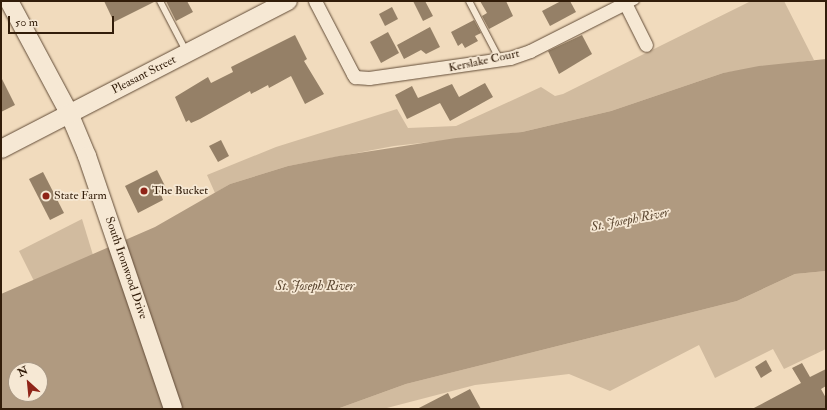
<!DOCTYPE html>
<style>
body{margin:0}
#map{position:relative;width:827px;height:410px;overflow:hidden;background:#f1dbbd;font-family:"IM FELL Double Pica",serif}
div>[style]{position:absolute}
.green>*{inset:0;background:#d1bb9f}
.water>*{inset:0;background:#b09a80}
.building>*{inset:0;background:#958067}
.roads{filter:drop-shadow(0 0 1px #624c37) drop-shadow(0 0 1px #624c37)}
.lane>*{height:6px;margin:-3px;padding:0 3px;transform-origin:3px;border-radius:3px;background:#f6e8d4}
.street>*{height:13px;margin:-6.5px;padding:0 6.5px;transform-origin:6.5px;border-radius:6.5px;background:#f6e8d4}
.secondary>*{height:18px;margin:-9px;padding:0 9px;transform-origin:9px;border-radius:9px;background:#f6e8d4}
.dots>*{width:11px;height:11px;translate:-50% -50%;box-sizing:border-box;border:2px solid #f6e8d4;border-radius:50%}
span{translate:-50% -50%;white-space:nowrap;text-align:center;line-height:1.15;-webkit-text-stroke:3.5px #f6e8d4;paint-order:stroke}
.street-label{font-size:12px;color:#321d0a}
.poi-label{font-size:12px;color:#321d0a}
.left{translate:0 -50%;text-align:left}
.water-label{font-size:13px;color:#5e4933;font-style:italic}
.frame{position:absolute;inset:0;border:2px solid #321d0a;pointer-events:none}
.north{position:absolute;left:8px;top:362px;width:40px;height:40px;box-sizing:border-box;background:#f6e8d4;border:1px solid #a89783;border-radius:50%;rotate:333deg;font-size:11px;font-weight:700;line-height:16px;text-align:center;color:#321d0a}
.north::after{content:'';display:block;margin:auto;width:14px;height:18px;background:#8f2418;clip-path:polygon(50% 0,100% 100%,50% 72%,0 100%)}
.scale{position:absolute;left:8px;top:16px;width:106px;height:18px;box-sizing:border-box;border:2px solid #321d0a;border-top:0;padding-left:5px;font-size:12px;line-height:14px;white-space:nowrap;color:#321d0a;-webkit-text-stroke:3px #f6e8d4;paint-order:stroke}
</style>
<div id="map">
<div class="green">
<div style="clip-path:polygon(751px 1px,784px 1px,814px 60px,723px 73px,611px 111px,522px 132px,394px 146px,288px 166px,230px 184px,215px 193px,207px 175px,276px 147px,397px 109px,408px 128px,456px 126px,541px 87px,555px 96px,563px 94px)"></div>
<div style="clip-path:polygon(82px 219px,93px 255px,34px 281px,19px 251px)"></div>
<div style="clip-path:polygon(826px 271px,826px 349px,784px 369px,773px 349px,715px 378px,699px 345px,610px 391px,569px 374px,475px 385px,383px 409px,337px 409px,406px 384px,737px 301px,795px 274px)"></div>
</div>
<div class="water">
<div style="clip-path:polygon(evenodd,826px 59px,826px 271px,795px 274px,737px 301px,406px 384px,337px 409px,1px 409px,1px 294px,155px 227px,230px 184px,288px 166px,339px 156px,456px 138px,522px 132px,611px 111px,723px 73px,759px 66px,826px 59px,16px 370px,40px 370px,40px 394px,16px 394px,16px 370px)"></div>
</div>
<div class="building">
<div style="clip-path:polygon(104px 1px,156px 1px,114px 22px)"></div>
<div style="clip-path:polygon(166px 1px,187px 1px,193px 12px,176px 21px)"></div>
<div style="clip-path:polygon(413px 1px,425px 1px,433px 16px,423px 21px)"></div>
<div style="clip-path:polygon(480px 1px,506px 1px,513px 16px,489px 29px,482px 16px,487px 13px)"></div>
<div style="clip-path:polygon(561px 1px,570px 1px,576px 12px,550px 26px,542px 11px)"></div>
<div style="clip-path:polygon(392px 7px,398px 19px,385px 26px,379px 14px)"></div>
<div style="clip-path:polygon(474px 20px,481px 33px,475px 36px,478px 41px,465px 48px,462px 43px,458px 46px,451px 32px)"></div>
<div style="clip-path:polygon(430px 27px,440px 47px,426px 54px,421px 50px,404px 59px,397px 45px)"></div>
<div style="clip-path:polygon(388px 32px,399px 53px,381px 63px,370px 42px)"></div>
<div style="clip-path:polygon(295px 35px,307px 59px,304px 61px,324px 94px,305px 104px,291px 76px,269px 88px,268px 85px,251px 94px,250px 91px,200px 119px,191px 123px,189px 120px,186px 122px,175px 97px,208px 77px,211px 83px,233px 72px,231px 67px)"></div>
<div style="clip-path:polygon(582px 35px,592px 54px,559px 74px,548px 51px)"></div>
<div style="clip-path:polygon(1px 77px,15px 105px,1px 112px)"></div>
<div style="clip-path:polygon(485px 83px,493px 97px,450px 121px,440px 103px,407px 119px,395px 95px,412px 86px,418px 98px,452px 84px,459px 97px)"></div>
<div style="clip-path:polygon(221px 140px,229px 156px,218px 162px,209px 146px)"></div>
<div style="clip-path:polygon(157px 170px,165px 186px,159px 189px,163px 200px,138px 213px,125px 186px)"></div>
<div style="clip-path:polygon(43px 172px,64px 213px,50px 220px,29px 179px)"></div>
<div style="clip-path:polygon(766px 360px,772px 371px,761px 378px,755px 367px)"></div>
<div style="clip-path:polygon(802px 363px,810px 377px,826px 369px,826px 386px,821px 389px,826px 398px,826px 409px,752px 409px,801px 383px,792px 368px)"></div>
<div style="clip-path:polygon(470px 389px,481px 409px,417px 409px,448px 393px,451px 399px)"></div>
</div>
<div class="roads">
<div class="lane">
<div style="left:160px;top:1px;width:56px;rotate:62.5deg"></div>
<div style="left:469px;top:1px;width:67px;rotate:62.3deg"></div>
<div style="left:627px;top:6px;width:10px;rotate:-29deg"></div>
</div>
<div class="street">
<div style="left:315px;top:1px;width:82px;rotate:62.5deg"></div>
<div style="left:353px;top:74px;width:4px;rotate:56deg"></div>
<div style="left:355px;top:77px;width:14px;rotate:4deg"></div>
<div style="left:369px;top:78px;width:142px;rotate:-8.1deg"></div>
<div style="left:510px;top:58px;width:21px;rotate:-19deg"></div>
<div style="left:530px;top:51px;width:106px;rotate:-26.8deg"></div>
<div style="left:624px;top:1px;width:49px;rotate:63.4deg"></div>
</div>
<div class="secondary">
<div style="left:9px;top:1px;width:127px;rotate:61.8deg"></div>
<div style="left:69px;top:113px;width:47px;rotate:67.3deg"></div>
<div style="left:87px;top:156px;width:267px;rotate:71.2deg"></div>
<div style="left:1px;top:149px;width:323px;rotate:-27.3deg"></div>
</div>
</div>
<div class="dots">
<div style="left:144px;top:191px;background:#8f2418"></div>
<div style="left:46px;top:196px;background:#8f2418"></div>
</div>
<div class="street-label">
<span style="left:484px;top:61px;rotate:-12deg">Kerslake Court</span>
<span style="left:144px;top:75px;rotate:-27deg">Pleasant Street</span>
<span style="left:126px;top:268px;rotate:71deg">South Ironwood Drive</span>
</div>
<div class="poi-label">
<span class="left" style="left:152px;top:191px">The Bucket</span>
<span class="left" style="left:54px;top:196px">State Farm</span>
</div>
<div class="water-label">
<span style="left:630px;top:220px;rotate:-11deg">St. Joseph River</span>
<span style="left:315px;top:286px">St. Joseph River</span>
</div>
<div class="frame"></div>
<div class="north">N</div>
<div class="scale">50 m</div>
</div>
